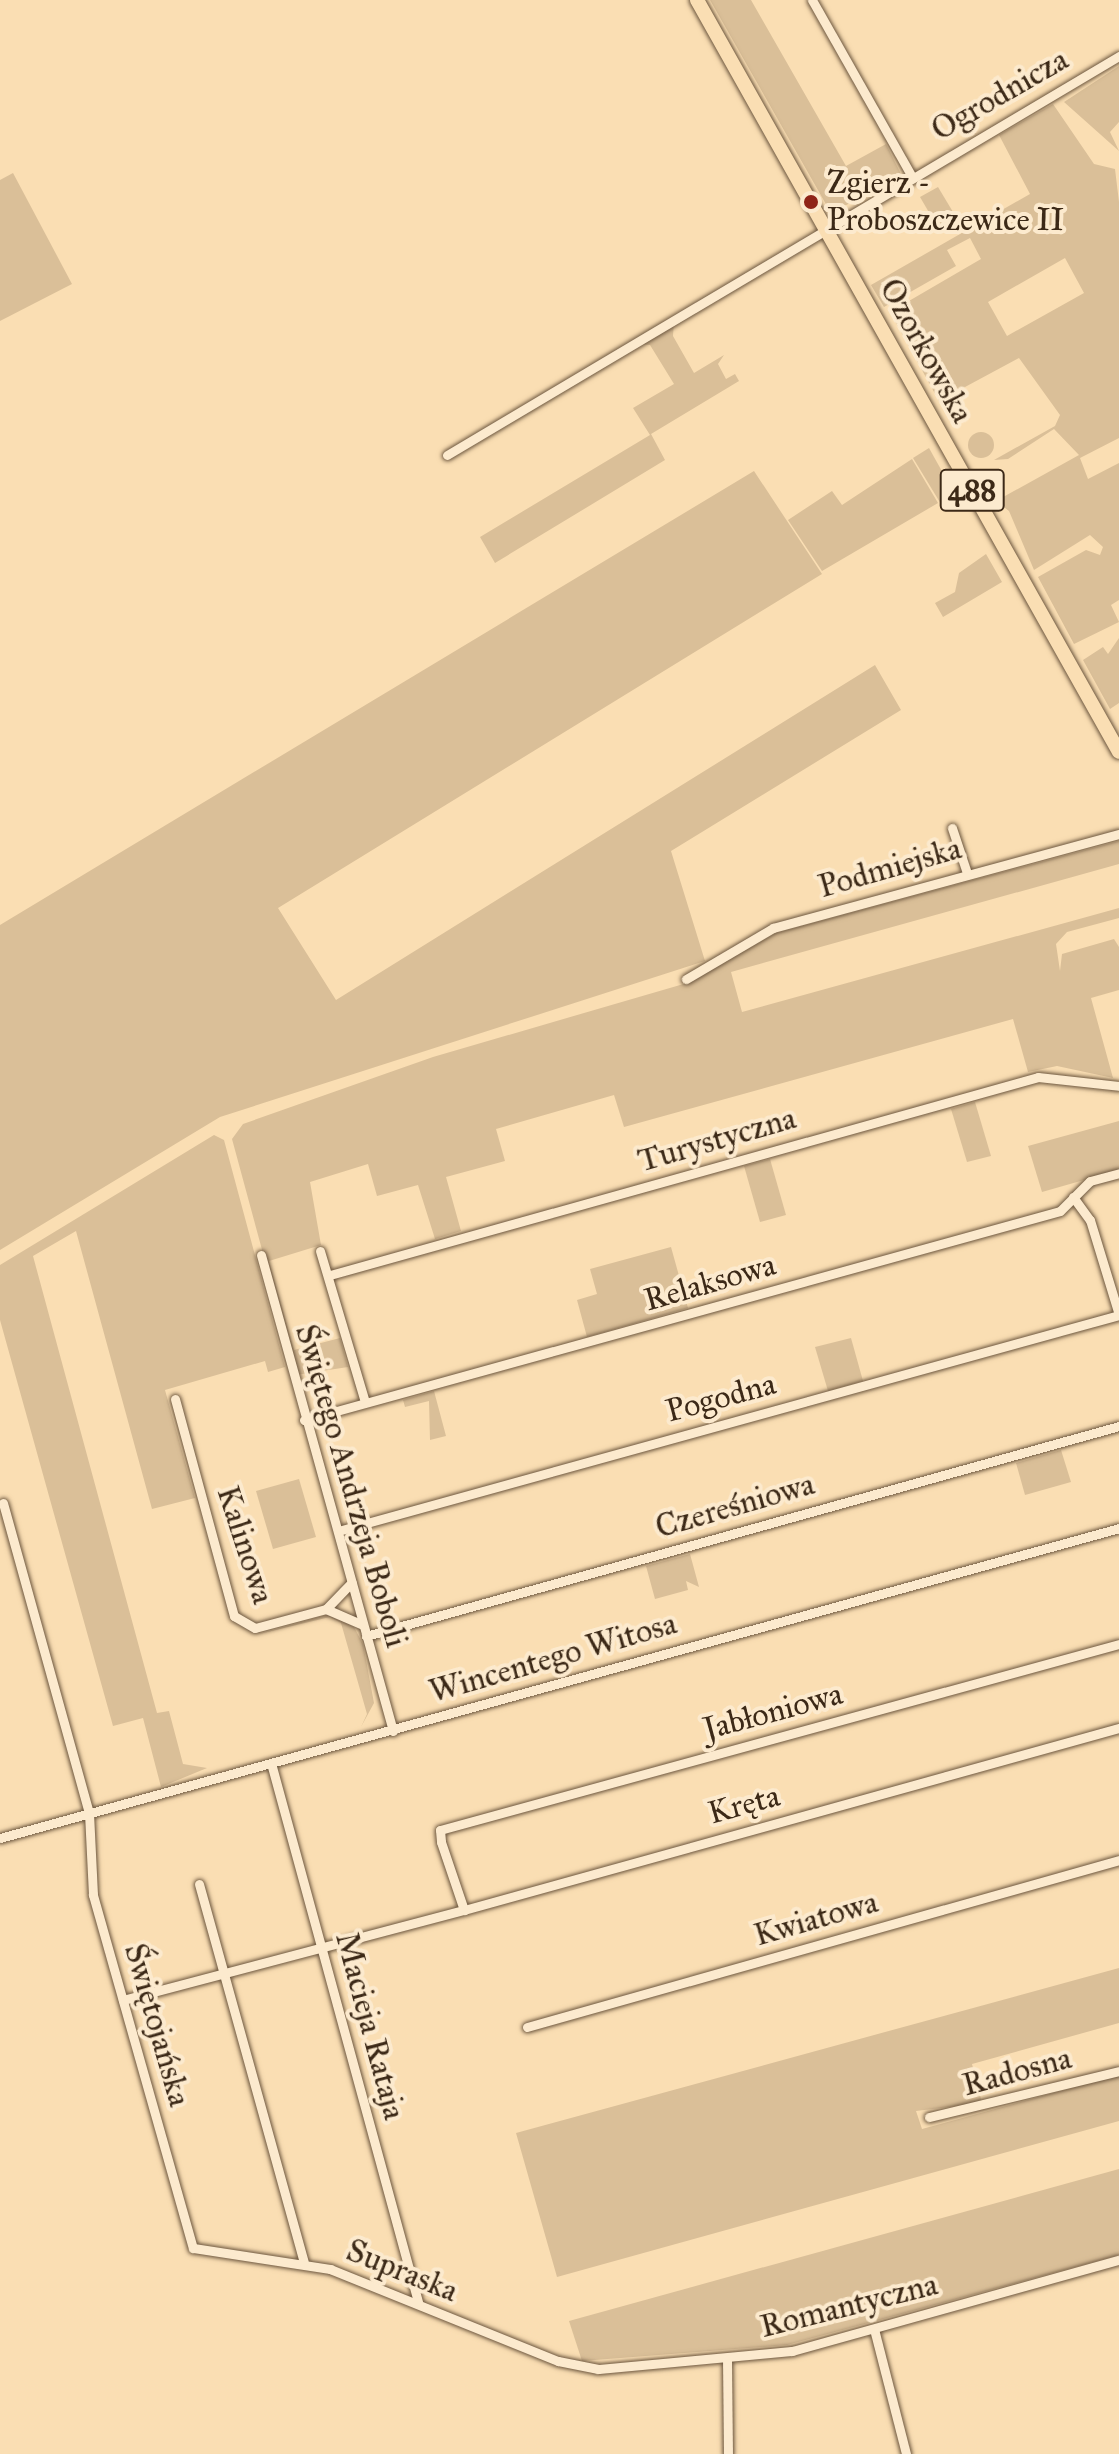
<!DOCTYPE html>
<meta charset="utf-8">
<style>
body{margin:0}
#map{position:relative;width:1119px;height:2454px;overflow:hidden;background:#fadeb3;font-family:"IM FELL Great Primer",serif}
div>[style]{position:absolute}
.green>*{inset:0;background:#dabf98}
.round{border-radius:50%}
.roads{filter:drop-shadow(0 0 2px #6c563e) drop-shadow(0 0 2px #6c563e)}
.street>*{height:9px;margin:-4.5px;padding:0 4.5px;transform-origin:4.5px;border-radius:4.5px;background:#fceace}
.primary>*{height:14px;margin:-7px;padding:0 7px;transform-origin:7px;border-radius:7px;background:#fadeb3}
.dots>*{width:22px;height:22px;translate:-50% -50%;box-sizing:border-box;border:4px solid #fceace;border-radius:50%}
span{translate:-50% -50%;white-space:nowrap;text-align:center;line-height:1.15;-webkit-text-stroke:8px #fceace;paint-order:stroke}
.shield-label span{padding:2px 6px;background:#fceace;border:2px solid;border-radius:6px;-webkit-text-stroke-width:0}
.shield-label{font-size:30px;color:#3c2917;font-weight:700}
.street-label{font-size:32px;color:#3c2917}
.poi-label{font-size:32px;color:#3c2917}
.left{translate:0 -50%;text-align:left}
</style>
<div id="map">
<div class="green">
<div style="clip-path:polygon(710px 0,751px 0,846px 166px,886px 144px,902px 176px,831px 213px)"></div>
<div style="clip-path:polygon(1119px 66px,1119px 122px,1110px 132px,1119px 151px,1064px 102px)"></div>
<div style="clip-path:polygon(evenodd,1053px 104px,1094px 164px,1115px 169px,1119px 202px,1119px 438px,1080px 458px,1088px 479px,1119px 463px,1119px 600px,1111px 605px,1119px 622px,1074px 644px,1038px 577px,1086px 550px,1100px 555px,1103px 547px,1090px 535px,1034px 570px,1009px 511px,996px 501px,1079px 455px,1054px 429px,1008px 459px,994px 460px,1055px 426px,1060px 415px,1019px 358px,939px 401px,890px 312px,981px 259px,970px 238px,947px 250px,956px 266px,884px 307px,871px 285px,1030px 194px,999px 135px,1053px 104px,1065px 258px,1084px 293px,1007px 336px,988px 302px,1065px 258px)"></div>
<div style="clip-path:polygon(13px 173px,72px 284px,0 321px,0 180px)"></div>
<div style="clip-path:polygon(938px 187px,959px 222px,941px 233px,920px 197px)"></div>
<div style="clip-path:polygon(674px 322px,673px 336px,694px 373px,724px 355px,718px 364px,726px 379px,735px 374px,739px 381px,651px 434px,665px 460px,495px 563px,480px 537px,650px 435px,633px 408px,674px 384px,650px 345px,638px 344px)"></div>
<div class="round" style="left:968px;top:432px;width:26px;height:26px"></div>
<div style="clip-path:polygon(929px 448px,958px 500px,944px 509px,913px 458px)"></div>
<div style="clip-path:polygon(912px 459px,938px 503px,822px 571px,788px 520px,832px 491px,842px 505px)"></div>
<div style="clip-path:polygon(754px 471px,822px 574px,278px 908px,336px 1000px,875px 665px,901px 710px,671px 851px,705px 961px,220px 1117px,0 1250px,0 925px)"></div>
<div style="clip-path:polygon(986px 554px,1002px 582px,943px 617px,935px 603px,955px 592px,959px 573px)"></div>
<div style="clip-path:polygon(1119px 638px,1119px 703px,1110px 709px,1083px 660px,1103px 647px,1108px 654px)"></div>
<div style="clip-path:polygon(1119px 841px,1119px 864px,731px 972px,742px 1012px,1119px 908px,1119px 918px,1067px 932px,1056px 944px,1060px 971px,1062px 954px,1114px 939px,1119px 947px,1119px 990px,1091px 998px,1113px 1078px,1057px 1066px,1028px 1072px,1013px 1019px,624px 1127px,614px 1095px,496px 1129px,505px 1161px,446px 1177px,461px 1231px,435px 1239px,418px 1185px,377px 1196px,368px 1164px,310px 1182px,321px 1245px,269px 1261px,294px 1350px,340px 1338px,348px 1367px,296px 1375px,232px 1139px,243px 1124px,433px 1057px,687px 983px,776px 933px)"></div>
<div style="clip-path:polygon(975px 1102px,991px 1156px,967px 1162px,951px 1109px)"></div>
<div style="clip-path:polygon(1119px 1121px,1119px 1170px,1042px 1192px,1028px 1146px)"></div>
<div style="clip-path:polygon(214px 1135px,224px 1140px,285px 1367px,268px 1372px,265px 1361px,165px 1390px,195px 1498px,152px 1509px,76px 1231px,33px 1256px,157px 1713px,169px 1711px,183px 1764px,207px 1768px,161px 1787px,143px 1718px,113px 1726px,0 1320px,0 1265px)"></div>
<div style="clip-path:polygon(770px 1159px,786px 1215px,760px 1222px,744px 1166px)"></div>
<div style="clip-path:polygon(671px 1247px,688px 1308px,587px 1337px,577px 1300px,597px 1294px,590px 1269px)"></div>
<div style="clip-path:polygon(851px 1338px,863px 1381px,828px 1391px,815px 1347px)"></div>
<div style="clip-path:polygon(434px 1391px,446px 1436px,430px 1440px,429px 1401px,405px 1407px,403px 1400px)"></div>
<div style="clip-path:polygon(1061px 1450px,1071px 1482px,1025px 1495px,1016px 1463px)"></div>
<div style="clip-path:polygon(299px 1479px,316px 1537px,273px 1549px,256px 1491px)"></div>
<div style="clip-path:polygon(690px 1554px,699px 1587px,686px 1581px,688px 1590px,655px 1599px,646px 1566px)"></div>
<div style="clip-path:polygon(330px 1614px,354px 1627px,363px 1644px,374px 1703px,361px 1727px,367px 1714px,341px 1623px,330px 1617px,259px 1634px)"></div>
<div style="clip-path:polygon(1119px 1968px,1119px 2023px,972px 2064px,982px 2103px,916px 2111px,922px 2129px,1119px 2075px,1119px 2121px,557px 2277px,516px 2133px)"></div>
<div style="clip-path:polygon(1119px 2169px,1119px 2255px,787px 2345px,582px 2361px,569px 2321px)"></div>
</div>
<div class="roads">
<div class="street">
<div style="left:812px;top:0;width:203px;rotate:60.5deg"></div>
<div style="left:447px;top:455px;width:782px;rotate:-30.7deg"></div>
<div style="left:952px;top:828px;width:47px;rotate:71.6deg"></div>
<div style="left:686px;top:979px;width:101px;rotate:-30.4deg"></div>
<div style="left:773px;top:928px;width:359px;rotate:-15.2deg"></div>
<div style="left:1073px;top:1197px;width:29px;rotate:54deg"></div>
<div style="left:1090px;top:1220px;width:99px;rotate:73deg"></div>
<div style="left:320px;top:1251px;width:158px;rotate:73.4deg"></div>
<div style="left:261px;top:1255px;width:494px;rotate:74.5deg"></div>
<div style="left:330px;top:1275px;width:735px;rotate:-15.62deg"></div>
<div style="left:1038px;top:1077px;width:81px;rotate:6.3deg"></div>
<div style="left:175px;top:1399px;width:225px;rotate:74.8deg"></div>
<div style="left:234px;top:1616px;width:24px;rotate:30deg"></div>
<div style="left:255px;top:1628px;width:73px;rotate:-15deg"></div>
<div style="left:326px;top:1609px;width:40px;rotate:23.4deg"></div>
<div style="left:304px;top:1420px;width:784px;rotate:-15.45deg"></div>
<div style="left:1060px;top:1211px;width:42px;rotate:-45deg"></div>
<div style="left:1090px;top:1181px;width:30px;rotate:-15deg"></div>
<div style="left:3px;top:1503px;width:322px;rotate:74.5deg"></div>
<div style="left:89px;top:1813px;width:82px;rotate:87.2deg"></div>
<div style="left:93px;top:1895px;width:367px;rotate:74.2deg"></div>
<div style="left:193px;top:2248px;width:139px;rotate:8.7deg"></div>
<div style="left:330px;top:2269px;width:246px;rotate:22deg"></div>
<div style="left:558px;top:2361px;width:41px;rotate:11.3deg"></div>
<div style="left:598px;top:2369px;width:195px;rotate:-5.3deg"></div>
<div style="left:792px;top:2351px;width:339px;rotate:-15.6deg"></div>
<div style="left:338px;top:1531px;width:810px;rotate:-15.46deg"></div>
<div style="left:326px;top:1609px;width:37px;rotate:-46deg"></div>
<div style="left:366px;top:1636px;width:782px;rotate:-15.58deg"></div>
<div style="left:1119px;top:1644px;width:704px;rotate:164.68deg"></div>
<div style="left:440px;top:1830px;width:12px;rotate:85deg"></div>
<div style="left:441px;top:1842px;width:72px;rotate:71.3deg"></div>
<div style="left:464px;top:1910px;width:680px;rotate:-15.53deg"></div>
<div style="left:271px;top:1763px;width:559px;rotate:74.74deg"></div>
<div style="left:0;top:1838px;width:1161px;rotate:-15.48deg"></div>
<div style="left:199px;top:1884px;width:392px;rotate:74.5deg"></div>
<div style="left:123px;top:2000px;width:353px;rotate:-14.8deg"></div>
<div style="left:527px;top:2027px;width:615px;rotate:-15.75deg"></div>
<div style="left:929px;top:2117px;width:195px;rotate:-13.6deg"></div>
<div style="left:874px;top:2329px;width:129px;rotate:75.6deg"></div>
<div style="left:727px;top:2359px;width:95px;rotate:89.4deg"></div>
</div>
<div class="primary">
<div style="left:697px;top:0;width:862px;rotate:60.7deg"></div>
</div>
</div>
<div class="dots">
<div style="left:811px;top:202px;background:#8f2418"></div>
</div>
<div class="shield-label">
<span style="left:972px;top:490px">488</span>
</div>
<div class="street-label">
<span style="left:1000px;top:95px;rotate:-30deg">Ogrodnicza</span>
<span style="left:926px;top:351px;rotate:61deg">Ozorkowska</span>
<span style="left:890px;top:868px;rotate:-16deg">Podmiejska</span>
<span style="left:717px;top:1140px;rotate:-16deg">Turystyczna</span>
<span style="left:710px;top:1283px;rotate:-16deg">Relaksowa</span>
<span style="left:721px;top:1398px;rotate:-15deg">Pogodna</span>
<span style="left:351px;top:1486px;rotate:74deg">Świętego Andrzeja Boboli</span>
<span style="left:735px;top:1506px;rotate:-16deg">Czereśniowa</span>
<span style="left:245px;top:1545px;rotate:72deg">Kalinowa</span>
<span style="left:553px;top:1658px;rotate:-16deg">Wincentego Witosa</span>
<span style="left:773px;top:1712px;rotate:-15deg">Jabłoniowa</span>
<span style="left:744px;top:1805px;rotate:-15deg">Kręta</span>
<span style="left:816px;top:1919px;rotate:-16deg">Kwiatowa</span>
<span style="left:157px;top:2025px;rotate:74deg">Świętojańska</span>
<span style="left:370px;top:2026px;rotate:75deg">Macieja Rataja</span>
<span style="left:1017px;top:2072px;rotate:-15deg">Radosna</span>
<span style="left:402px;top:2271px;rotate:22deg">Supraska</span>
<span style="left:849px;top:2306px;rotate:-14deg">Romantyczna</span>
</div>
<div class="poi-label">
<span class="left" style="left:827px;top:202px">Zgierz -<br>Proboszczewice II</span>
</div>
</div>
